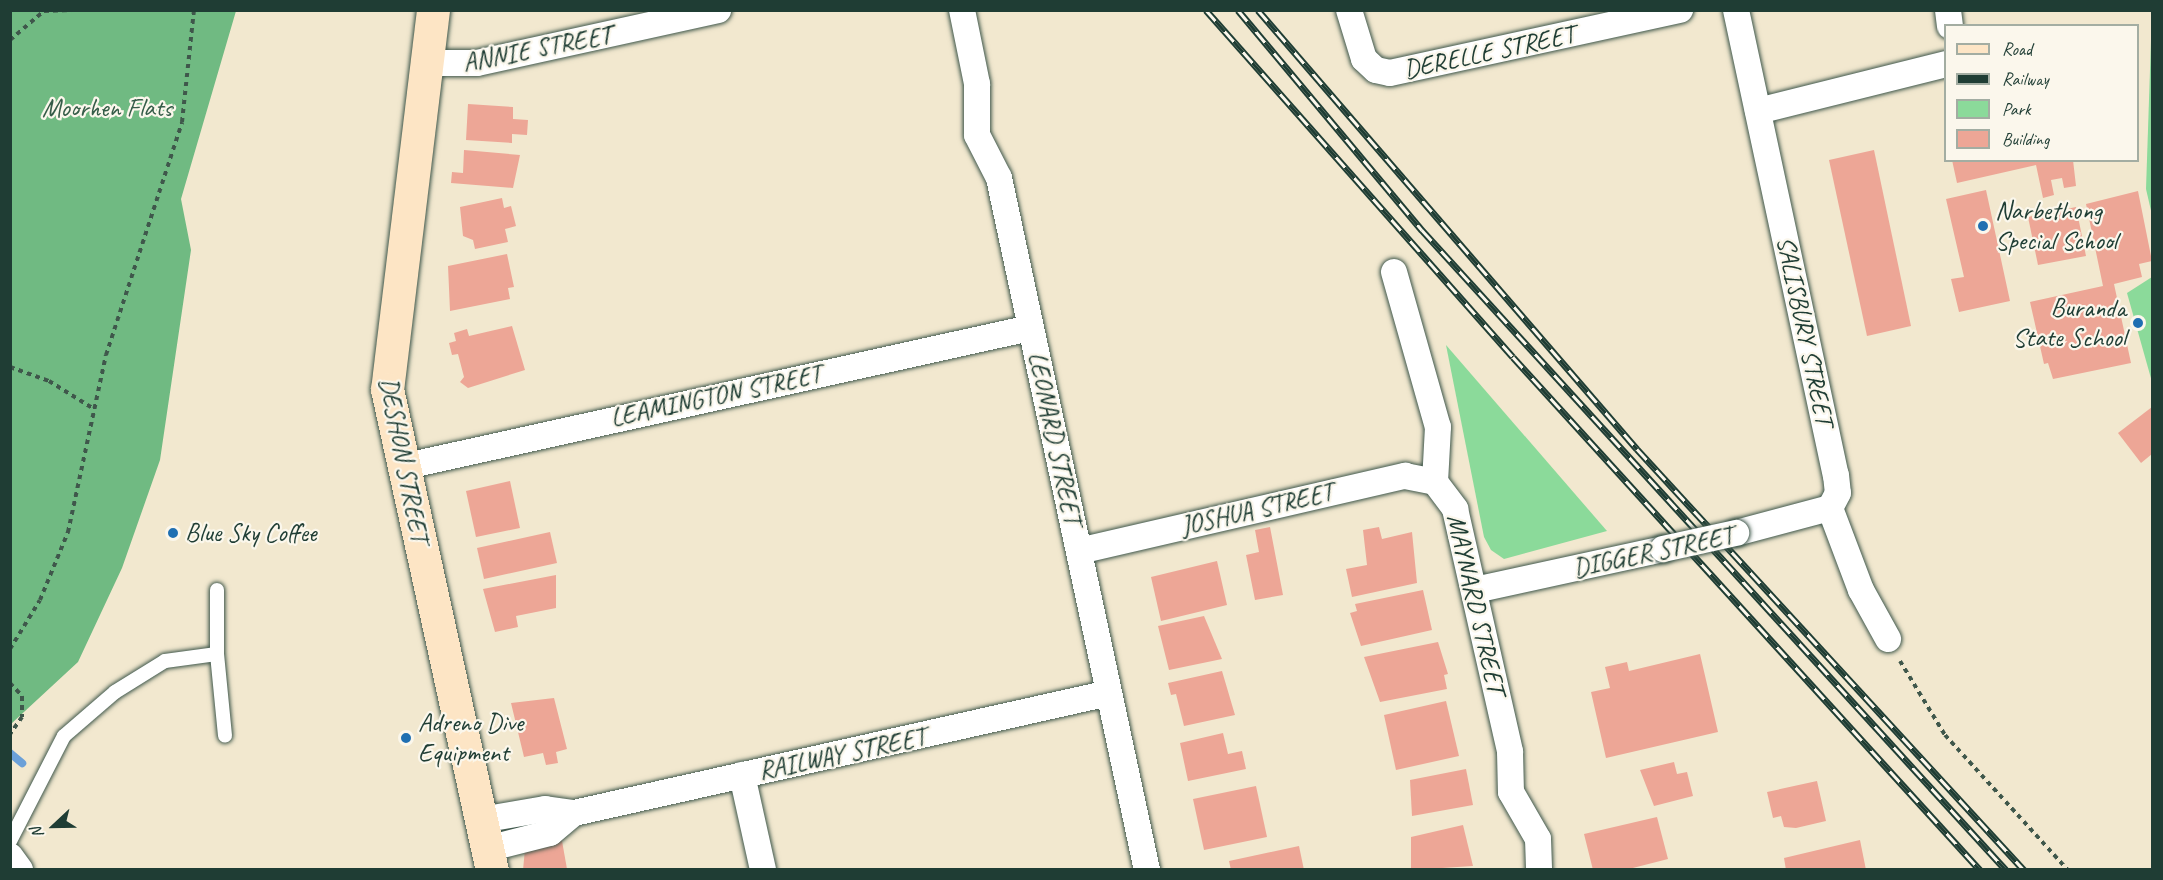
<!DOCTYPE html>
<style>
body{margin:0}
#map{position:relative;width:2163px;height:880px;overflow:hidden;background:#f2e8cf;font-family:Caveat,sans-serif}
div>[style]{position:absolute}
.green>*{inset:0;background:#8bda9a}
.forest>*{inset:0;background:#70ba82}
.stream>*{height:8px;margin:-4px;padding:0 4px;transform-origin:4px;border-radius:4px;background:#6ba0d8}
.building>*{inset:0;background:#eda696}
.path>*{height:4px;margin-top:-2px;transform-origin:0;background:repeating-linear-gradient(90deg,#3f574b 0 4.5px,transparent 0 9px)}
.roads{filter:drop-shadow(0 0 2px #3f574b) drop-shadow(0 0 2px #3f574b)}
.lane>*{height:14px;margin:-7px;padding:0 7px;transform-origin:7px;border-radius:7px;background:#fff}
.street>*{height:26px;margin:-13px;padding:0 13px;transform-origin:13px;border-radius:13px;background:#fff}
.secondary>*{height:33px;margin:-16.5px;padding:0 16.5px;transform-origin:16.5px;border-radius:16.5px;background:#fde5c5}
.rail>*{height:7px;margin-top:-3.5px;transform-origin:0;background:repeating-linear-gradient(90deg,#fbf7ec 0 14px,#1f3d34 0 28px);box-sizing:border-box;border-block:2px solid #1f3d34}
.bridges{filter:drop-shadow(0 0 2px #3f574b) drop-shadow(0 0 2px #3f574b)}
.street-bridge>*{height:26px;margin:-13px;padding:0 13px;transform-origin:13px;border-radius:13px;background:#fff}
.dots>*{width:16px;height:16px;translate:-50% -50%;box-sizing:border-box;border:3px solid #fbf7ec;border-radius:50%}
span{translate:-50% -50%;white-space:nowrap;text-align:center;line-height:1.15;-webkit-text-stroke:4.5px #fbf7ec;paint-order:stroke}
.street-label{font-size:26px;color:#1f3d34}
.park-label{font-size:26px;color:#355c48}
.poi-label{font-size:26px;color:#1f3d34}
.left{translate:0 -50%;text-align:left}
.right{translate:-100% -50%;text-align:right}
.frame{position:absolute;inset:0;border:12px solid #1f3d34;pointer-events:none}
.legend{position:absolute;left:1944px;top:24px;width:195px;height:138px;box-sizing:border-box;background:#fbf7ec;border:2px solid #a3ada2;margin:0;padding:8px 10px;list-style:none;font-size:18px;color:#1f3d34}
.legend li{display:flex;align-items:center;gap:12px;height:30px}
.legend b{width:30px;border:2px solid #a3ada2}
.north{position:absolute;left:24px;top:796px;width:60px;height:60px;-webkit-text-stroke:4px #fbf7ec;paint-order:stroke;rotate:248deg;font-size:16px;font-weight:700;line-height:24px;text-align:center;color:#1f3d34}
.north::after{content:'';display:block;margin:auto;width:21px;height:27px;background:#1f3d34;clip-path:polygon(50% 0,100% 100%,50% 72%,0 100%)}
</style>
<div id="map">
<div class="green">
<div style="clip-path:polygon(2152px 10px,2152px 215px,2146px 189px)"></div>
<div style="clip-path:polygon(2152px 277px,2152px 382px,2127px 293px)"></div>
<div style="clip-path:polygon(1446px 345px,1607px 531px,1504px 559px,1491px 550px,1484px 537px)"></div>
</div>
<div class="forest">
<div style="clip-path:polygon(11px 10px,236px 11px,181px 199px,191px 250px,160px 460px,122px 568px,78px 662px,11px 724px)"></div>
</div>
<div class="stream">
<div style="left:10px;top:753px;width:16px;rotate:40deg"></div>
</div>
<div class="building">
<div style="clip-path:polygon(468px 104px,513px 107px,513px 119px,528px 120px,527px 135px,512px 134px,512px 143px,466px 140px)"></div>
<div style="clip-path:polygon(464px 150px,520px 155px,513px 188px,451px 183px,452px 172px,463px 173px)"></div>
<div style="clip-path:polygon(1874px 150px,1911px 326px,1867px 336px,1829px 160px)"></div>
<div style="clip-path:polygon(1952px 160px,2073px 160px,2076px 186px,2064px 188px,2062px 178px,2051px 180px,2054px 195px,2043px 198px,2036px 165px,1957px 183px)"></div>
<div style="clip-path:polygon(1986px 190px,2010px 301px,1959px 312px,1951px 279px,1964px 277px,1946px 199px)"></div>
<div style="clip-path:polygon(2138px 191px,2152px 261px,2139px 264px,2142px 277px,2114px 284px,2131px 363px,2053px 379px,2048px 363px,2044px 364px,2030px 302px,2103px 286px,2086px 204px)"></div>
<div style="clip-path:polygon(502px 198px,504px 208px,511px 206px,516px 226px,505px 229px,508px 242px,475px 249px,473px 240px,463px 236px,460px 207px)"></div>
<div style="clip-path:polygon(2076px 207px,2086px 256px,2038px 265px,2028px 217px)"></div>
<div style="clip-path:polygon(507px 254px,514px 287px,508px 288px,510px 299px,450px 311px,448px 266px)"></div>
<div style="clip-path:polygon(512px 326px,525px 370px,468px 388px,460px 382px,464px 377px,458px 354px,452px 355px,449px 343px,456px 341px,454px 333px,467px 329px,469px 336px)"></div>
<div style="clip-path:polygon(2152px 407px,2152px 454px,2141px 463px,2118px 433px)"></div>
<div style="clip-path:polygon(510px 481px,520px 528px,476px 537px,466px 491px)"></div>
<div style="clip-path:polygon(1270px 527px,1283px 595px,1255px 600px,1246px 555px,1259px 552px,1255px 530px)"></div>
<div style="clip-path:polygon(1379px 527px,1382px 539px,1412px 532px,1417px 583px,1352px 597px,1346px 569px,1367px 565px,1363px 530px)"></div>
<div style="clip-path:polygon(550px 532px,557px 563px,484px 579px,477px 548px)"></div>
<div style="clip-path:polygon(1217px 561px,1227px 605px,1161px 621px,1151px 577px)"></div>
<div style="clip-path:polygon(556px 575px,556px 608px,516px 616px,518px 627px,495px 632px,483px 589px)"></div>
<div style="clip-path:polygon(1423px 590px,1432px 630px,1361px 646px,1350px 613px,1357px 611px,1355px 604px)"></div>
<div style="clip-path:polygon(1204px 616px,1222px 659px,1169px 670px,1158px 626px)"></div>
<div style="clip-path:polygon(1438px 642px,1448px 674px,1444px 675px,1447px 689px,1380px 702px,1364px 657px)"></div>
<div style="clip-path:polygon(1700px 654px,1718px 732px,1606px 758px,1591px 692px,1610px 688px,1605px 667px,1627px 662px,1629px 671px)"></div>
<div style="clip-path:polygon(1222px 671px,1235px 715px,1184px 726px,1176px 694px,1171px 695px,1168px 683px)"></div>
<div style="clip-path:polygon(554px 698px,567px 749px,556px 752px,558px 763px,546px 765px,543px 753px,524px 757px,511px 703px)"></div>
<div style="clip-path:polygon(1446px 701px,1459px 756px,1396px 770px,1384px 715px)"></div>
<div style="clip-path:polygon(1223px 733px,1228px 754px,1242px 751px,1246px 769px,1188px 781px,1180px 743px)"></div>
<div style="clip-path:polygon(1674px 762px,1677px 774px,1687px 772px,1693px 796px,1654px 806px,1640px 770px)"></div>
<div style="clip-path:polygon(1466px 769px,1473px 805px,1412px 816px,1410px 780px)"></div>
<div style="clip-path:polygon(1817px 781px,1826px 821px,1796px 828px,1784px 827px,1781px 816px,1773px 818px,1767px 792px)"></div>
<div style="clip-path:polygon(1256px 786px,1267px 837px,1204px 850px,1193px 799px)"></div>
<div style="clip-path:polygon(1657px 817px,1668px 859px,1625px 870px,1593px 870px,1584px 834px)"></div>
<div style="clip-path:polygon(1463px 825px,1473px 866px,1411px 870px,1411px 837px)"></div>
<div style="clip-path:polygon(1860px 840px,1866px 870px,1786px 870px,1784px 858px)"></div>
<div style="clip-path:polygon(562px 841px,567px 869px,523px 870px,525px 849px)"></div>
<div style="clip-path:polygon(1299px 846px,1304px 870px,1231px 870px,1229px 861px)"></div>
</div>
<div class="path">
<div style="left:10px;top:40px;width:45px;rotate:-40.5deg"></div>
<div style="left:44px;top:11px;width:35px;rotate:-2deg"></div>
<div style="left:10px;top:367px;width:41px;rotate:19.7deg"></div>
<div style="left:49px;top:381px;width:53px;rotate:31.9deg"></div>
<div style="left:10px;top:649px;width:57px;rotate:-58.5deg"></div>
<div style="left:40px;top:600px;width:74px;rotate:-67.6deg"></div>
<div style="left:68px;top:532px;width:181px;rotate:-77.9deg"></div>
<div style="left:106px;top:355px;width:245px;rotate:-71.9deg"></div>
<div style="left:182px;top:122px;width:113px;rotate:-83.9deg"></div>
<div style="left:1900px;top:661px;width:87px;rotate:58.7deg"></div>
<div style="left:1945px;top:735px;width:183px;rotate:47.7deg"></div>
<div style="left:10px;top:683px;width:18px;rotate:47deg"></div>
<div style="left:22px;top:696px;width:21px;rotate:90deg"></div>
<div style="left:22px;top:717px;width:21px;rotate:125deg"></div>
</div>
<div class="roads">
<div class="lane">
<div style="left:217px;top:590px;width:64px;rotate:90deg"></div>
<div style="left:10px;top:841px;width:118px;rotate:-62.8deg"></div>
<div style="left:64px;top:736px;width:67px;rotate:-40.8deg"></div>
<div style="left:115px;top:692px;width:59px;rotate:-31.8deg"></div>
<div style="left:165px;top:661px;width:52px;rotate:-7.7deg"></div>
<div style="left:217px;top:654px;width:82px;rotate:84.4deg"></div>
</div>
<div class="street">
<div style="left:962px;top:10px;width:76px;rotate:78.5deg"></div>
<div style="left:977px;top:84px;width:51px;rotate:90deg"></div>
<div style="left:977px;top:135px;width:48px;rotate:62.9deg"></div>
<div style="left:999px;top:178px;width:708px;rotate:77.93deg"></div>
<div style="left:1349px;top:10px;width:51px;rotate:73deg"></div>
<div style="left:1364px;top:59px;width:16px;rotate:43deg"></div>
<div style="left:1376px;top:70px;width:14px;rotate:12deg"></div>
<div style="left:1390px;top:73px;width:297px;rotate:-12.3deg"></div>
<div style="left:1736px;top:10px;width:476px;rotate:77.9deg"></div>
<div style="left:1836px;top:475px;width:18px;rotate:84deg"></div>
<div style="left:1838px;top:493px;width:17px;rotate:118deg"></div>
<div style="left:1830px;top:508px;width:88px;rotate:69.3deg"></div>
<div style="left:1861px;top:590px;width:56px;rotate:61.1deg"></div>
<div style="left:1948px;top:10px;width:16px;rotate:83deg"></div>
<div style="left:426px;top:63px;width:51px"></div>
<div style="left:477px;top:63px;width:247px;rotate:-12.4deg"></div>
<div style="left:1758px;top:111px;width:194px;rotate:-14deg"></div>
<div style="left:1394px;top:272px;width:161px;rotate:74.2deg"></div>
<div style="left:1438px;top:427px;width:55px;rotate:93.1deg"></div>
<div style="left:1435px;top:482px;width:34px;rotate:53deg"></div>
<div style="left:1455px;top:509px;width:249px;rotate:77.2deg"></div>
<div style="left:1510px;top:752px;width:40px;rotate:88.6deg"></div>
<div style="left:1511px;top:792px;width:54px;rotate:60.1deg"></div>
<div style="left:1538px;top:839px;width:31px;rotate:88deg"></div>
<div style="left:402px;top:467px;width:643px;rotate:-12.48deg"></div>
<div style="left:1736px;top:533px;width:97px;rotate:-14.9deg"></div>
<div style="left:1079px;top:551px;width:335px;rotate:-13deg"></div>
<div style="left:1405px;top:476px;width:31px;rotate:11deg"></div>
<div style="left:1475px;top:590px;width:192px;rotate:-12.3deg"></div>
<div style="left:742px;top:775px;width:97px;rotate:77.5deg"></div>
<div style="left:481px;top:820px;width:65px;rotate:-9.8deg"></div>
<div style="left:545px;top:809px;width:29px;rotate:8deg"></div>
<div style="left:574px;top:813px;width:548px;rotate:-12.64deg"></div>
<div style="left:487px;top:849px;width:65px;rotate:-14.3deg"></div>
<div style="left:550px;top:833px;width:31px;rotate:-40deg"></div>
<div style="left:10px;top:856px;width:17px;rotate:54deg"></div>
</div>
<div class="secondary">
<div style="left:433px;top:10px;width:382px;rotate:96.9deg"></div>
<div style="left:387px;top:389px;width:492px;rotate:77.7deg"></div>
</div>
</div>
<div class="rail">
<div style="left:1206px;top:10px;width:463px;rotate:48.5deg"></div>
<div style="left:1513px;top:357px;width:694px;rotate:47.69deg"></div>
<div style="left:1238px;top:10px;width:287px;rotate:50.1deg"></div>
<div style="left:1422px;top:230px;width:866px;rotate:47.62deg"></div>
<div style="left:1258px;top:10px;width:580px;rotate:49.2deg"></div>
<div style="left:1637px;top:449px;width:572px;rotate:47.41deg"></div>
</div>
<div class="bridges">
<div class="street-bridge">
<div style="left:1663px;top:549px;width:75px;rotate:-12.4deg"></div>
</div>
</div>
<div class="dots">
<div style="left:1983px;top:226px;background:#1f6fb2"></div>
<div style="left:2138px;top:323px;background:#1f6fb2"></div>
<div style="left:173px;top:533px;background:#1f6fb2"></div>
<div style="left:406px;top:738px;background:#1f6fb2"></div>
</div>
<div class="street-label">
<span style="left:537px;top:49px;rotate:-11deg">ANNIE STREET</span>
<span style="left:1489px;top:52px;rotate:-12deg">DERELLE STREET</span>
<span style="left:1805px;top:331px;rotate:78deg">SALISBURY STREET</span>
<span style="left:716px;top:396px;rotate:-12deg">LEAMINGTON STREET</span>
<span style="left:1055px;top:438px;rotate:78deg">LEONARD STREET</span>
<span style="left:404px;top:460px;rotate:79deg">DESHON STREET</span>
<span style="left:1257px;top:509px;rotate:-13deg">JOSHUA STREET</span>
<span style="left:1653px;top:552px;rotate:-12deg">DIGGER STREET</span>
<span style="left:1476px;top:604px;rotate:77deg">MAYNARD STREET</span>
<span style="left:842px;top:754px;rotate:-12deg">RAILWAY STREET</span>
</div>
<div class="park-label">
<span style="left:107px;top:108px">Moorhen Flats</span>
</div>
<div class="poi-label">
<span class="left" style="left:1995px;top:226px">Narbethong<br>Special School</span>
<span class="right" style="left:2126px;top:323px">Buranda<br>State School</span>
<span class="left" style="left:185px;top:533px">Blue Sky Coffee</span>
<span class="left" style="left:418px;top:738px">Adreno Dive<br>Equipment</span>
</div>
<div class="frame"></div>
<ul class="legend">
<li><b style="height:8px;background:#fde5c5"></b>Road</li>
<li><b style="height:8px;background:#1f3d34"></b>Railway</li>
<li><b style="height:16px;background:#8bda9a"></b>Park</li>
<li><b style="height:16px;background:#eda696"></b>Building</li>
</ul>
<div class="north">N</div>
</div>
